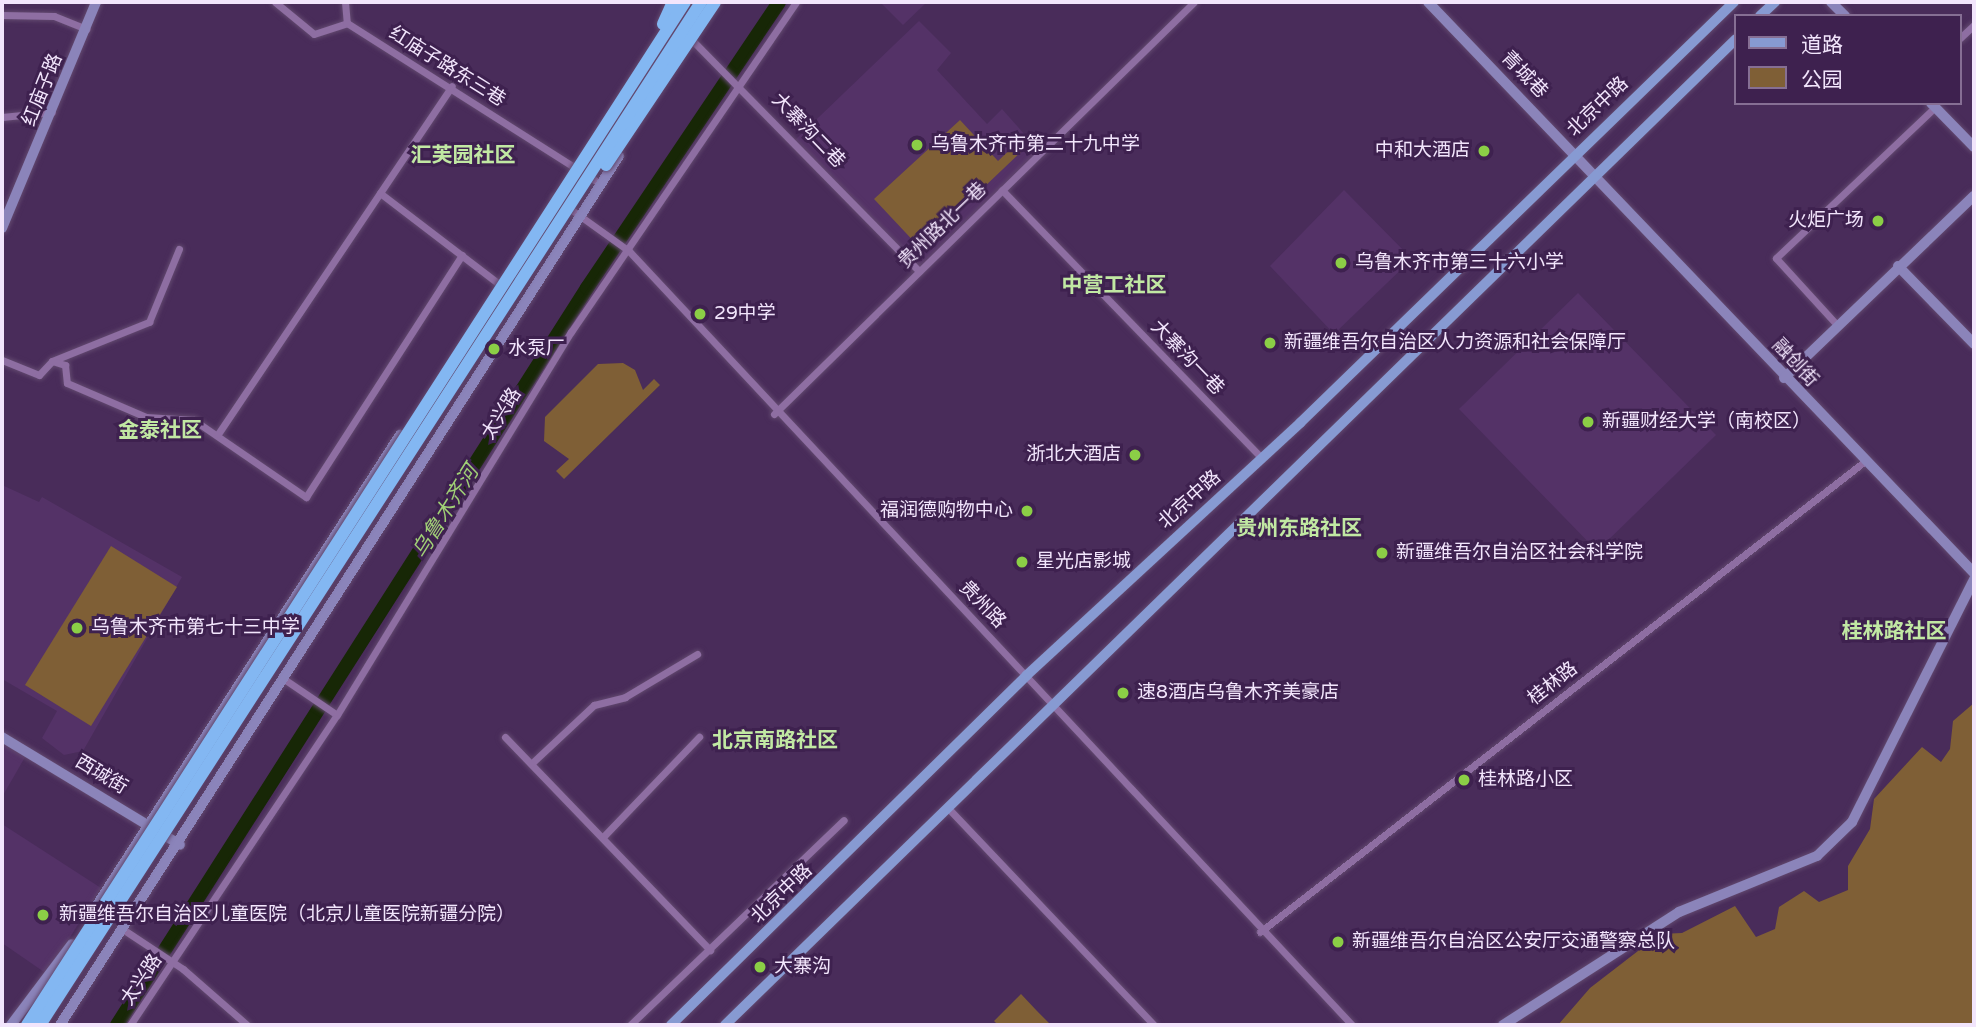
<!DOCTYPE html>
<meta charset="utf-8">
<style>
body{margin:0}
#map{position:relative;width:1976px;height:1027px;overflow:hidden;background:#492c5a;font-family:"Varela Round","Noto Sans SC",sans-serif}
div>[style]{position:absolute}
.built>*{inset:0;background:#543267}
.green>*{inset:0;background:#7f5f36}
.river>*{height:14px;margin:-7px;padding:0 7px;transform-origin:7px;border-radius:7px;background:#172706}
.roads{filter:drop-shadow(0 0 2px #62496f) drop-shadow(0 0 2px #62496f)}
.street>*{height:7px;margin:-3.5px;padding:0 3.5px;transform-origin:3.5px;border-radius:3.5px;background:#8e6ea2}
.secondary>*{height:10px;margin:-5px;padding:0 5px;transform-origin:5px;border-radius:5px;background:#8b84ba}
.primary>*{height:10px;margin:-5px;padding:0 5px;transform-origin:5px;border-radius:5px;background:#879ad2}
.bridges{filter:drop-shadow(0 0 2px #62496f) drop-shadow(0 0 2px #62496f)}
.highway-bridge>*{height:12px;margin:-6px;padding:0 6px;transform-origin:6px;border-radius:6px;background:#83b7f2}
.dots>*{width:19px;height:19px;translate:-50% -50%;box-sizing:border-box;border:4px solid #3e214f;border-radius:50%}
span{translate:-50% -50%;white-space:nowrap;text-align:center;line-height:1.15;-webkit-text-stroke:6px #3e214f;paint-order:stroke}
.street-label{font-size:19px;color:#f2e5fc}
.poi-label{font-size:19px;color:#f2e5fc}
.left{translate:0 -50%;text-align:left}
.right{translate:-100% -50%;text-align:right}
.neighbourhood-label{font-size:21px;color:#c1e8a3;font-weight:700}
.water-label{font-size:21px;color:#a0d076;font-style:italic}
.frame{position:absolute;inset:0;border:4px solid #f2e5fc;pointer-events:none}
.legend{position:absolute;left:1734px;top:14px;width:228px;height:91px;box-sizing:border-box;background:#3e214f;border:2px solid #866f94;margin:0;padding:9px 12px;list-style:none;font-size:21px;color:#f2e5fc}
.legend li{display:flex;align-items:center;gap:14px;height:35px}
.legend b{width:35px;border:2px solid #866f94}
</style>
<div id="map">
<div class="built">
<div style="clip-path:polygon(880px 2px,927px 2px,903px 25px)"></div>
<div style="clip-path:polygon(919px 21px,951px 53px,937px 70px,987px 124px,1002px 109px,1041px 153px,919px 271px,795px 140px)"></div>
<div style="clip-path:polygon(1344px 190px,1412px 259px,1334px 334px,1270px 266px)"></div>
<div style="clip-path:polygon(1578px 293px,1716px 435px,1597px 551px,1459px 409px)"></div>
<div style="clip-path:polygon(2px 485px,39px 502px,42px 497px,182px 577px,83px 751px,64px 755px,42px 738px,57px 711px,2px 679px)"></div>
<div style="clip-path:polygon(2px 737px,28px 752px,2px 797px)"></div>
<div style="clip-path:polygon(2px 824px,101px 888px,47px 974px,2px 943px)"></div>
</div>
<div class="green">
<div style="clip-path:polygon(960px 120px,998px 161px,1018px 142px,1025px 148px,920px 248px,874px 199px)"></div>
<div style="clip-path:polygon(623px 363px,635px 370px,643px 390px,654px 379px,660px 385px,564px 479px,556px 471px,569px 459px,544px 441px,545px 417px,598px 364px)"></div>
<div style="clip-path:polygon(111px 546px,177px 587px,91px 726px,25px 685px)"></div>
<div style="clip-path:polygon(1974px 703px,1974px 1025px,1558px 1025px,1590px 988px,1660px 934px,1682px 933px,1735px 906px,1756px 937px,1775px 929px,1779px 907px,1804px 891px,1819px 902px,1848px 890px,1848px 866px,1870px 829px,1874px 799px,1922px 747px,1941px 762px,1950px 749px,1953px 721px)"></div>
<div style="clip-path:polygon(1021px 994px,1037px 1011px,1051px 1025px,998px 1025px,994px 1021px)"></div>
</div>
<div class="river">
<div style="left:117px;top:1025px;width:874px;rotate:-57.47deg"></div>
<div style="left:587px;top:288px;width:344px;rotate:-56.1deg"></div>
</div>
<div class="roads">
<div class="street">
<div style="left:275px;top:2px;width:50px;rotate:39.4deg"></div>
<div style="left:314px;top:34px;width:35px;rotate:-18deg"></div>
<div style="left:347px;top:23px;width:301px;rotate:32.4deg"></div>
<div style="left:345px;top:2px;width:21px;rotate:85deg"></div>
<div style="left:2px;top:15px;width:52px;rotate:1.1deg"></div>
<div style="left:54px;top:16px;width:35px;rotate:22deg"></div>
<div style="left:690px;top:38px;width:327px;rotate:45.5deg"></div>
<div style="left:1960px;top:38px;width:19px;rotate:-43deg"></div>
<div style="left:2px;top:117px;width:50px;rotate:-5.7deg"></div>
<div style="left:1002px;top:190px;width:373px;rotate:45.9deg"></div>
<div style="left:380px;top:193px;width:150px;rotate:37.4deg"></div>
<div style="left:555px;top:198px;width:91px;rotate:35.6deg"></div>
<div style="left:629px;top:251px;width:1059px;rotate:46.95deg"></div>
<div style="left:1838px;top:326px;width:92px;rotate:-132.4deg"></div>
<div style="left:1776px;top:258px;width:219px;rotate:-43.5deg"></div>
<div style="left:2px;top:360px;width:40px;rotate:22deg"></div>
<div style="left:39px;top:375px;width:19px;rotate:-47deg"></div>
<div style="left:52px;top:361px;width:105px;rotate:-21.9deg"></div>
<div style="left:149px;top:322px;width:79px;rotate:-67.7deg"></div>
<div style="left:52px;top:361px;width:14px;rotate:17deg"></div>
<div style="left:65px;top:365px;width:18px;rotate:84deg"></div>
<div style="left:67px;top:383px;width:86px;rotate:23.3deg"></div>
<div style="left:146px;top:417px;width:48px;rotate:3.6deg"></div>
<div style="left:194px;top:420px;width:136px;rotate:34.5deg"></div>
<div style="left:306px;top:497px;width:288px;rotate:-57.2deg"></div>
<div style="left:774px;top:414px;width:588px;rotate:-44.45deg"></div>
<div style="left:218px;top:434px;width:419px;rotate:-56.1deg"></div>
<div style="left:287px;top:681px;width:60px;rotate:34.2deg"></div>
<div style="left:505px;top:737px;width:296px;rotate:46.1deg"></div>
<div style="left:532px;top:763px;width:85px;rotate:-43.1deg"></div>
<div style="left:594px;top:705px;width:32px;rotate:-14deg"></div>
<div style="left:625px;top:697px;width:84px;rotate:-30.8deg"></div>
<div style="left:948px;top:808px;width:299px;rotate:46.5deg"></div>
<div style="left:603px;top:837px;width:139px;rotate:-46.2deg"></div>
<div style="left:124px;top:930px;width:71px;rotate:33.5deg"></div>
<div style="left:183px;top:969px;width:85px;rotate:41.2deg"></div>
<div style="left:1260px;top:932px;width:767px;rotate:-37.9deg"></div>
<div style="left:130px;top:1025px;width:373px;rotate:-56.3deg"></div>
<div style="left:337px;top:715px;width:449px;rotate:-58.6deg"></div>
<div style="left:571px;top:332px;width:399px;rotate:-55.7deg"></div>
<div style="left:630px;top:1025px;width:296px;rotate:-43.8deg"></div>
</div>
<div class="secondary">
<div style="left:1428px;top:2px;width:790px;rotate:46.28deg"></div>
<div style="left:1831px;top:2px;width:20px;rotate:45deg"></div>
<div style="left:1931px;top:103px;width:62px;rotate:45.7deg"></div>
<div style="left:2px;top:228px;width:245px;rotate:-67.4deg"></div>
<div style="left:1898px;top:266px;width:109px;rotate:45.7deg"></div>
<div style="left:1784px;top:378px;width:263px;rotate:-43.8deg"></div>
<div style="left:2px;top:737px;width:208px;rotate:31.2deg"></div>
<div style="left:95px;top:908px;width:563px;rotate:-57.19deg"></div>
<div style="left:11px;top:1025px;width:101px;rotate:-53deg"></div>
<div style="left:60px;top:1025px;width:1033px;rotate:-57.25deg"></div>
<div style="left:1503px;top:1025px;width:209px;rotate:-32.7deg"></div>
<div style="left:1679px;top:912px;width:149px;rotate:-22.1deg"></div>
<div style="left:1817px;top:856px;width:49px;rotate:-44.2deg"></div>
<div style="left:1852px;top:822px;width:272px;rotate:-63.3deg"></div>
</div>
<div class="primary">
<div style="left:1760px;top:16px;width:21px;rotate:-43deg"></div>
<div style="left:671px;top:1025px;width:499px;rotate:-44.5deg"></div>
<div style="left:1027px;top:675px;width:372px;rotate:-42.7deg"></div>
<div style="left:1300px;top:423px;width:605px;rotate:-44.13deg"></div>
<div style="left:725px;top:1025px;width:1412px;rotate:-44.28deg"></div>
</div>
</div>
<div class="bridges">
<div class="highway-bridge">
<div style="left:663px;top:24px;width:24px;rotate:-66deg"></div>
<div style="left:606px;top:165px;width:196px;rotate:-56.2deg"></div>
<div style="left:27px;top:1025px;width:1216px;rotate:-57.25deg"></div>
<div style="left:40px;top:1025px;width:1218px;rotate:-57.13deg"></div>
</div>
</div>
<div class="dots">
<div style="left:917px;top:145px;background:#8bce46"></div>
<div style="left:1484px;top:151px;background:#8bce46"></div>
<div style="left:1878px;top:221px;background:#8bce46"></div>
<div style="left:1341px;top:263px;background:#8bce46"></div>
<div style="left:700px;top:314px;background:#8bce46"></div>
<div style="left:1270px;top:343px;background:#8bce46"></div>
<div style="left:494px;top:349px;background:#8bce46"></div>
<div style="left:1588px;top:422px;background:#8bce46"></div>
<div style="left:1135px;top:455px;background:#8bce46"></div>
<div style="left:1027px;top:511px;background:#8bce46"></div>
<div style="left:1382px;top:553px;background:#8bce46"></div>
<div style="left:1022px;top:562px;background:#8bce46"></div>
<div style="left:77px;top:628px;background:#8bce46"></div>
<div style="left:1123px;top:693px;background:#8bce46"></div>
<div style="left:1464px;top:780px;background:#8bce46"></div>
<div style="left:43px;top:915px;background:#8bce46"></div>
<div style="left:1338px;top:942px;background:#8bce46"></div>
<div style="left:760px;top:967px;background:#8bce46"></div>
</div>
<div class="street-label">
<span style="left:447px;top:67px;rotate:32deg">红庙子路东三巷</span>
<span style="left:1524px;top:75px;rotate:46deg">青城巷</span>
<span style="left:43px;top:90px;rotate:-68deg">红庙子路</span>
<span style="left:1598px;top:107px;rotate:-44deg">北京中路</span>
<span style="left:808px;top:131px;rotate:46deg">大寨沟二巷</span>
<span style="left:943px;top:226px;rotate:-44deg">贵州路北一巷</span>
<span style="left:1187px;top:358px;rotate:46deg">大寨沟一巷</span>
<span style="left:1795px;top:363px;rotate:47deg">融创街</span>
<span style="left:502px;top:414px;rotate:-58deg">太兴路</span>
<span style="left:1190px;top:500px;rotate:-42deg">北京中路</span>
<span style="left:982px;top:605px;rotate:46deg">贵州路</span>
<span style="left:1553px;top:684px;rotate:-38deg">桂林路</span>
<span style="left:101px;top:775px;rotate:31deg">西珹街</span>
<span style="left:782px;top:894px;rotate:-44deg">北京中路</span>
<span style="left:142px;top:980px;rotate:-56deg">太兴路</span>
</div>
<div class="poi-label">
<span class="left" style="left:931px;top:145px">乌鲁木齐市第二十九中学</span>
<span class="right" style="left:1470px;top:151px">中和大酒店</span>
<span class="right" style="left:1864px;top:221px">火炬广场</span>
<span class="left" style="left:1355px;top:263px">乌鲁木齐市第三十六小学</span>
<span class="left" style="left:714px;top:314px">29中学</span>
<span class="left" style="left:1284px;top:343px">新疆维吾尔自治区人力资源和社会保障厅</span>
<span class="left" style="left:508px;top:349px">水泵厂</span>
<span class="left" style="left:1602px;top:422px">新疆财经大学（南校区）</span>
<span class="right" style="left:1121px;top:455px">浙北大酒店</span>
<span class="right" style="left:1013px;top:511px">福润德购物中心</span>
<span class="left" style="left:1396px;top:553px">新疆维吾尔自治区社会科学院</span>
<span class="left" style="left:1036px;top:562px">星光店影城</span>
<span class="left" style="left:91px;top:628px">乌鲁木齐市第七十三中学</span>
<span class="left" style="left:1137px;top:693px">速8酒店乌鲁木齐美豪店</span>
<span class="left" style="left:1478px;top:780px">桂林路小区</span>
<span class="left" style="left:59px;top:915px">新疆维吾尔自治区儿童医院（北京儿童医院新疆分院）</span>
<span class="left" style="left:1352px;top:942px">新疆维吾尔自治区公安厅交通警察总队</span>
<span class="left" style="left:774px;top:967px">大寨沟</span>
</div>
<div class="neighbourhood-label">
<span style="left:463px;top:156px">汇芙园社区</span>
<span style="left:1114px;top:286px">中营工社区</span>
<span style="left:160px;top:431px">金泰社区</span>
<span style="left:1299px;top:529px">贵州东路社区</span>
<span style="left:1894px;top:632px">桂林路社区</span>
<span style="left:775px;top:741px">北京南路社区</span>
</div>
<div class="water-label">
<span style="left:446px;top:512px;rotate:-58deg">乌鲁木齐河</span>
</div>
<div class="frame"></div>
<ul class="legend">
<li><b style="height:9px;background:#879ad2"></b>道路</li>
<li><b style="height:19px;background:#7f5f36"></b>公园</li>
</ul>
</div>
